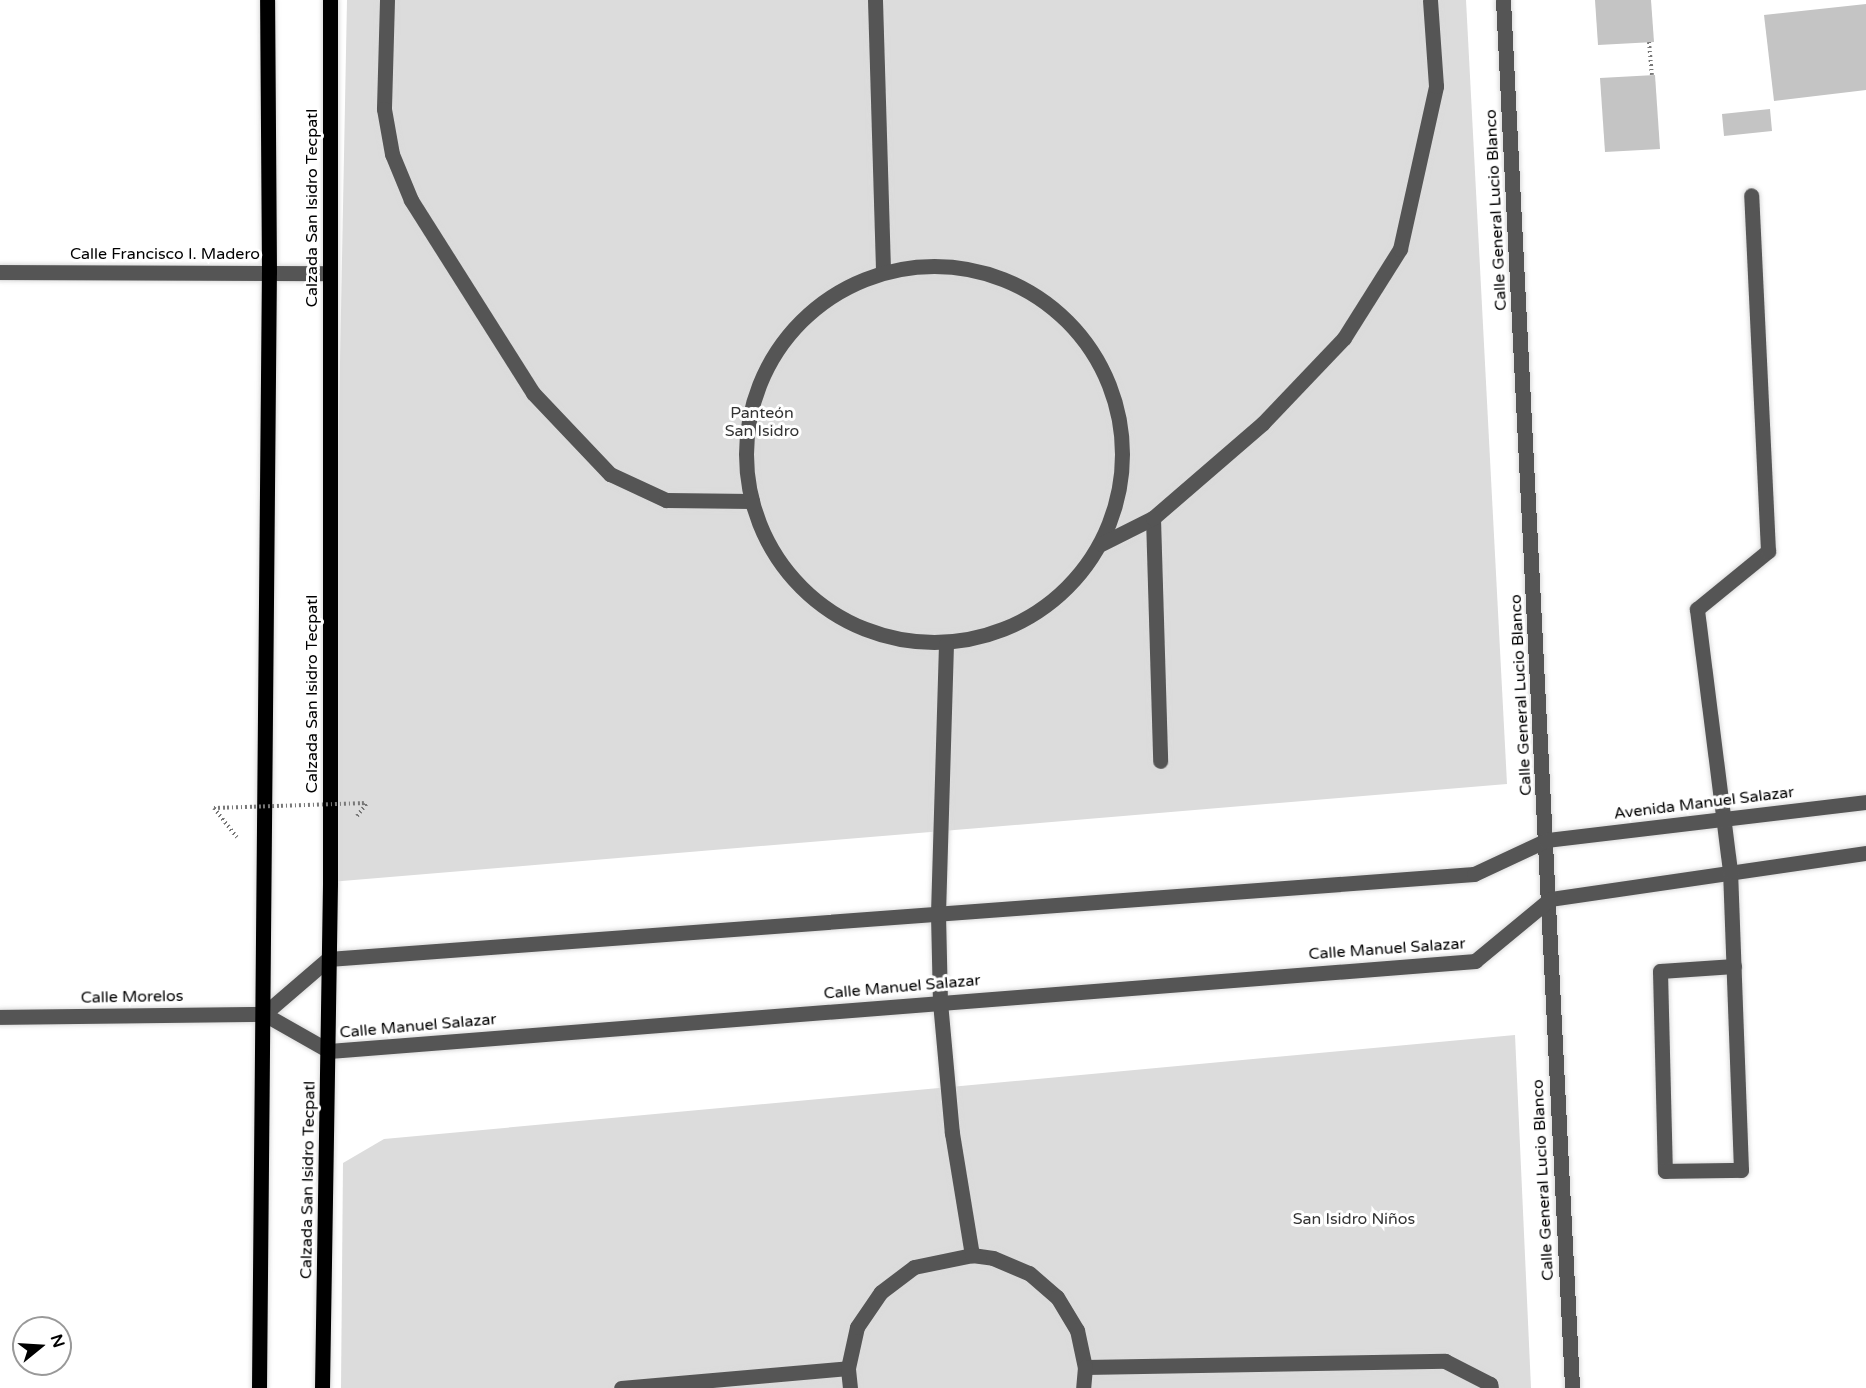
<!DOCTYPE html>
<meta charset="utf-8">
<style>
body{margin:0}
#map{position:relative;width:1866px;height:1388px;overflow:hidden;background:#fff;font-family:"Varela Round",sans-serif}
div>[style]{position:absolute}
.green>*{inset:0;background:#dcdcdc}
.building>*{inset:0;background:#c4c4c4}
.path>*{height:4px;margin-top:-2px;transform-origin:0;background:repeating-linear-gradient(90deg,#777 0 1.5px,transparent 0 4.5px)}
.roads{filter:drop-shadow(0 0 2px #dbdbdb) drop-shadow(0 0 2px #dbdbdb)}
.minor>*{height:15px;margin:-7.5px;padding:0 7.5px;transform-origin:7.5px;border-radius:7.5px;background:#555}
.minor>.ring{margin:-7.5px;padding:0;box-sizing:content-box;background:none;border:15px solid #555;border-radius:50%}
.major>*{height:15px;margin:-7.5px;padding:0 7.5px;transform-origin:7.5px;border-radius:7.5px;background:#000}
.path-bridge>*{height:4px;margin-top:-2px;transform-origin:0;background:repeating-linear-gradient(90deg,#777 0 1.5px,transparent 0 4.5px)}
span{translate:-50% -50%;white-space:nowrap;text-align:center;line-height:1.15;-webkit-text-stroke:6px #fff;paint-order:stroke}
.street-label{font-size:16px;color:#000}
.park-label{font-size:16px;color:#333}
.north{position:absolute;left:12px;top:1316px;width:60px;height:60px;box-sizing:border-box;background:#fff;border:2px solid #999;border-radius:50%;rotate:72deg;font-size:16px;font-weight:700;line-height:24px;text-align:center;color:#000}
.north::after{content:'';display:block;margin:auto;width:21px;height:27px;background:#000;clip-path:polygon(50% 0,100% 100%,50% 72%,0 100%)}
</style>
<div id="map">
<div class="green">
<div style="clip-path:polygon(347px 0,1466px 0,1507px 784px,330px 882px)"></div>
<div style="clip-path:polygon(1515px 1035px,1531px 1388px,341px 1388px,343px 1163px,384px 1139px)"></div>
</div>
<div class="building">
<div style="clip-path:polygon(1595px 0,1651px 0,1654px 42px,1598px 45px)"></div>
<div style="clip-path:polygon(1866px 4px,1866px 90px,1774px 101px,1764px 15px)"></div>
<div style="clip-path:polygon(1655px 75px,1660px 149px,1605px 152px,1600px 78px)"></div>
<div style="clip-path:polygon(1770px 109px,1772px 131px,1724px 136px,1722px 114px)"></div>
</div>
<div class="path">
<div style="left:1649px;top:42px;width:33px;rotate:85deg"></div>
<div style="left:214px;top:808px;width:37px;rotate:52deg"></div>
<div style="left:357px;top:816px;width:16px;rotate:-52deg"></div>
</div>
<div class="roads">
<div class="minor">
<div style="left:387px;top:0;width:109px;rotate:91.6deg"></div>
<div style="left:384px;top:109px;width:46px;rotate:79.9deg"></div>
<div style="left:392px;top:154px;width:50px;rotate:67.6deg"></div>
<div style="left:411px;top:200px;width:228px;rotate:57.7deg"></div>
<div style="left:533px;top:393px;width:112px;rotate:46.5deg"></div>
<div style="left:610px;top:474px;width:62px;rotate:24.9deg"></div>
<div style="left:666px;top:500px;width:86px;rotate:0.7deg"></div>
<div style="left:875px;top:0;width:270px;rotate:88.3deg"></div>
<div style="left:1503px;top:0;width:1390px;rotate:87.15deg"></div>
<div class="ring" style="left:746px;top:266px;width:361px;height:361px"></div>
<div style="left:0;top:272px;width:330px;rotate:0.2deg"></div>
<div style="left:1153px;top:518px;width:243px;rotate:88.3deg"></div>
<div style="left:1101px;top:544px;width:58px;rotate:-26.6deg"></div>
<div style="left:1153px;top:518px;width:145px;rotate:-40.8deg"></div>
<div style="left:1263px;top:423px;width:117px;rotate:-46.4deg"></div>
<div style="left:1344px;top:338px;width:105px;rotate:-57.8deg"></div>
<div style="left:1400px;top:249px;width:167px;rotate:-77.5deg"></div>
<div style="left:1436px;top:86px;width:86px;rotate:-94deg"></div>
<div style="left:946px;top:644px;width:270px;rotate:91.7deg"></div>
<div style="left:938px;top:914px;width:88px;rotate:88.7deg"></div>
<div style="left:940px;top:1002px;width:132px;rotate:84.8deg"></div>
<div style="left:952px;top:1133px;width:124px;rotate:80.7deg"></div>
<div style="left:1550px;top:899px;width:319px;rotate:-8.3deg"></div>
<div style="left:1734px;top:966px;width:74px;rotate:176.1deg"></div>
<div style="left:1660px;top:971px;width:200px;rotate:88.6deg"></div>
<div style="left:1665px;top:1171px;width:76px;rotate:-0.8deg"></div>
<div style="left:1741px;top:1170px;width:299px;rotate:-92.1deg"></div>
<div style="left:1730px;top:871px;width:264px;rotate:-97.2deg"></div>
<div style="left:1697px;top:609px;width:92px;rotate:-39.2deg"></div>
<div style="left:1768px;top:551px;width:356px;rotate:-92.7deg"></div>
<div style="left:264px;top:1014px;width:84px;rotate:-40.7deg"></div>
<div style="left:328px;top:959px;width:1149px;rotate:-4.24deg"></div>
<div style="left:1474px;top:874px;width:81px;rotate:-25deg"></div>
<div style="left:1547px;top:840px;width:321px;rotate:-6.8deg"></div>
<div style="left:264px;top:1014px;width:75px;rotate:29.6deg"></div>
<div style="left:329px;top:1051px;width:1150px;rotate:-4.49deg"></div>
<div style="left:1475px;top:961px;width:97px;rotate:-39.6deg"></div>
<div style="left:0;top:1017px;width:264px;rotate:-0.7deg"></div>
<div style="left:1085px;top:1367px;width:360px;rotate:-1deg"></div>
<div style="left:1445px;top:1361px;width:51px;rotate:27.1deg"></div>
<div style="left:1490px;top:1384px;width:4px;rotate:76deg"></div>
<div style="left:621px;top:1388px;width:228px;rotate:-5deg"></div>
<div style="left:850px;top:1388px;width:20px;rotate:-96deg"></div>
<div style="left:848px;top:1368px;width:42px;rotate:-77.6deg"></div>
<div style="left:857px;top:1327px;width:42px;rotate:-55.6deg"></div>
<div style="left:881px;top:1292px;width:41px;rotate:-37.1deg"></div>
<div style="left:914px;top:1267px;width:59px;rotate:-11.7deg"></div>
<div style="left:972px;top:1255px;width:21px;rotate:8deg"></div>
<div style="left:993px;top:1258px;width:39px;rotate:23deg"></div>
<div style="left:1029px;top:1273px;width:37px;rotate:41deg"></div>
<div style="left:1057px;top:1297px;width:39px;rotate:59deg"></div>
<div style="left:1077px;top:1330px;width:38px;rotate:78deg"></div>
<div style="left:1085px;top:1367px;width:21px;rotate:95deg"></div>
</div>
<div class="major">
<div style="left:259px;top:1388px;width:1116px;rotate:-89.49deg"></div>
<div style="left:269px;top:272px;width:272px;rotate:-90.4deg"></div>
<div style="left:322px;top:1388px;width:506px;rotate:-89.09deg"></div>
<div style="left:330px;top:882px;width:882px;rotate:-90deg"></div>
</div>
</div>
<div class="path-bridge">
<div style="left:214px;top:808px;width:153px;rotate:-1.9deg"></div>
</div>
<div class="street-label">
<span style="left:312px;top:208px;rotate:-90deg">Calzada San Isidro Tecpatl</span>
<span style="left:1496px;top:210px;rotate:-93deg">Calle General Lucio Blanco</span>
<span style="left:165px;top:254px">Calle Francisco I. Madero</span>
<span style="left:312px;top:694px;rotate:-90deg">Calzada San Isidro Tecpatl</span>
<span style="left:1521px;top:695px;rotate:-93deg">Calle General Lucio Blanco</span>
<span style="left:1704px;top:803px;rotate:-7deg">Avenida Manuel Salazar</span>
<span style="left:1387px;top:949px;rotate:-4deg">Calle Manuel Salazar</span>
<span style="left:902px;top:987px;rotate:-5deg">Calle Manuel Salazar</span>
<span style="left:132px;top:997px;rotate:-1deg">Calle Morelos</span>
<span style="left:418px;top:1026px;rotate:-5deg">Calle Manuel Salazar</span>
<span style="left:308px;top:1180px;rotate:-89deg">Calzada San Isidro Tecpatl</span>
<span style="left:1543px;top:1180px;rotate:-93deg">Calle General Lucio Blanco</span>
</div>
<div class="park-label">
<span style="left:762px;top:422px">Panteón<br>San Isidro</span>
<span style="left:1354px;top:1219px">San Isidro Niños</span>
</div>
<div class="north">N</div>
</div>
